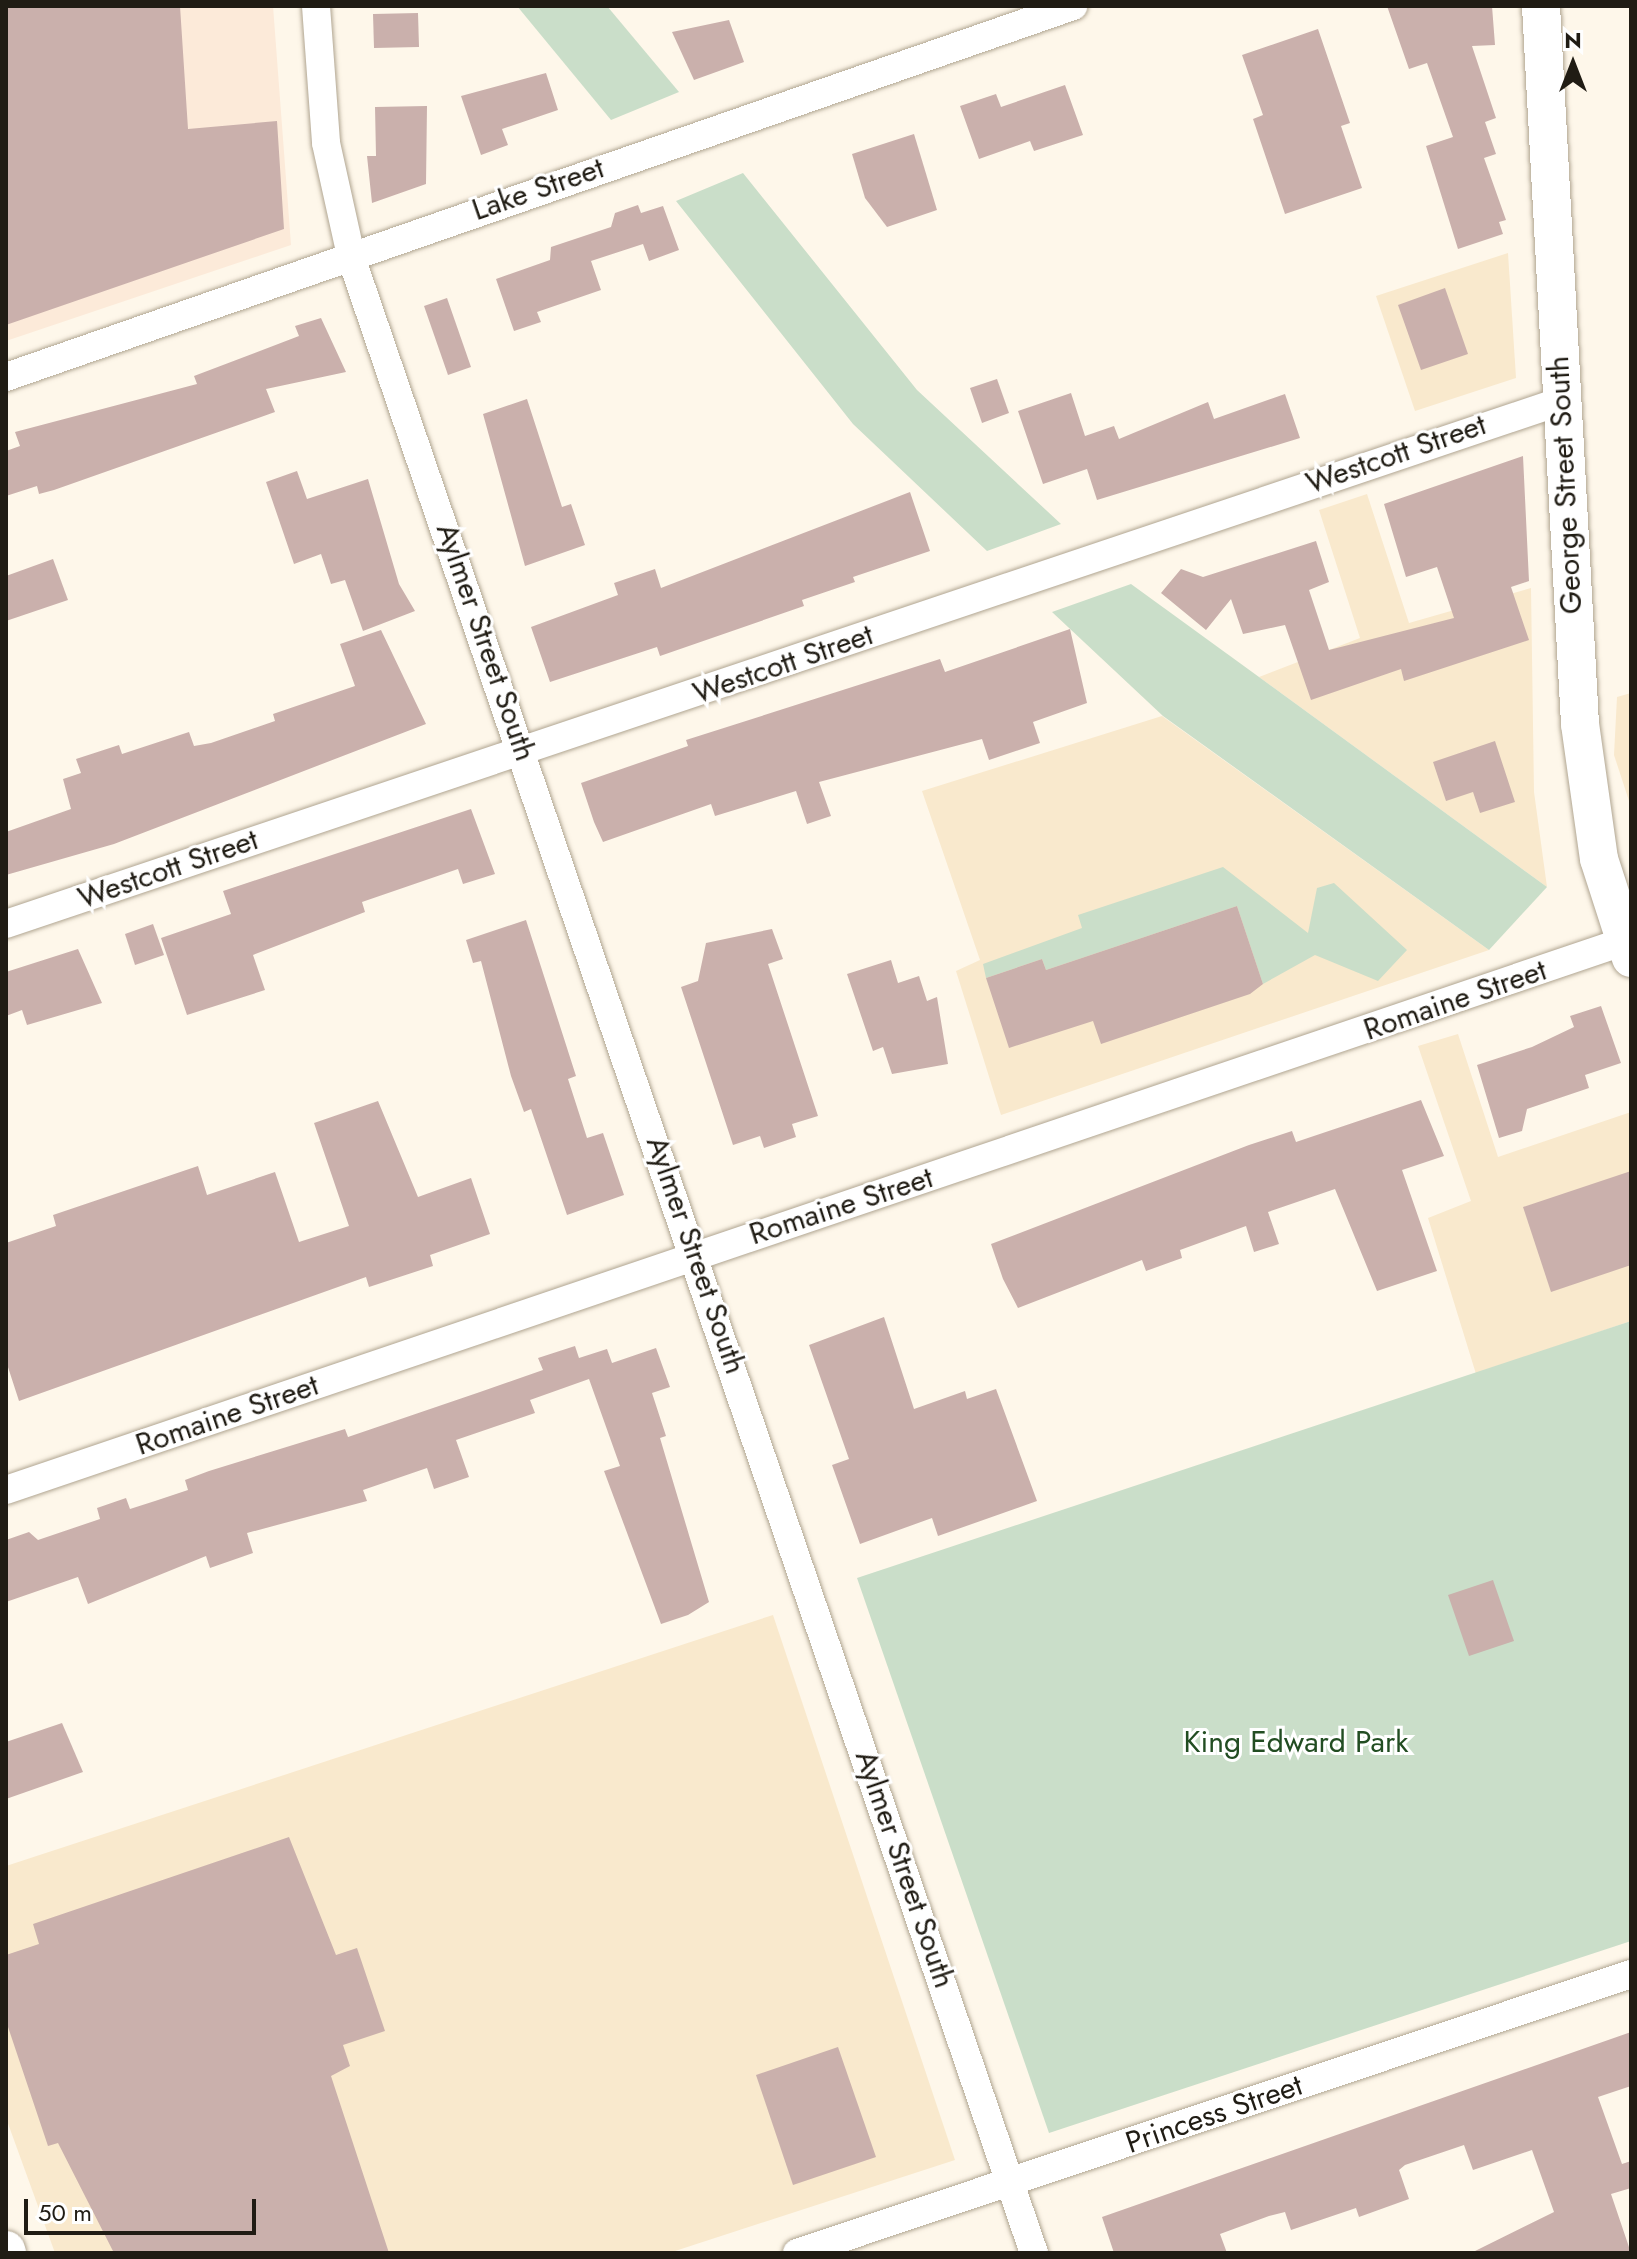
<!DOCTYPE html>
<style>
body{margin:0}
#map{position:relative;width:1637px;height:2259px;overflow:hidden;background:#fef7ea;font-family:Jost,sans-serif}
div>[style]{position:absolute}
.built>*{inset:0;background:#f9e9cd}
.industrial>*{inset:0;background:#fcead9}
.green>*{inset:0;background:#cadec9}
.building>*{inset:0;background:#cab0ac}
.roads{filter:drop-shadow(0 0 2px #b0a591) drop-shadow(0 0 2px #b0a591)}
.street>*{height:28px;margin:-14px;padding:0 14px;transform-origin:14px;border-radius:14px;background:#fff}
.secondary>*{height:38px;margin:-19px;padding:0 19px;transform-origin:19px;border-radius:19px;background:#fff}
span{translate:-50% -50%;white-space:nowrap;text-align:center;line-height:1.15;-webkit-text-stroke:6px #fff;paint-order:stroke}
.street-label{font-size:30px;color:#201c14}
.park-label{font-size:30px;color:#224d22}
.frame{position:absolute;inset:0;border:8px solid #201c14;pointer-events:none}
.north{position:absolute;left:1533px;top:24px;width:80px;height:80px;-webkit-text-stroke:6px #fff;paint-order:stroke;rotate:0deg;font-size:22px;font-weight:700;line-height:32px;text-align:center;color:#201c14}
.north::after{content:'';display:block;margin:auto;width:28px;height:36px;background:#201c14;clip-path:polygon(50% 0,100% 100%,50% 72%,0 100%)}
.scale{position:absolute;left:24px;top:2199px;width:232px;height:36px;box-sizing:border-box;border:4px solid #201c14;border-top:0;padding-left:10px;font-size:24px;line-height:28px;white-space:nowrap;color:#201c14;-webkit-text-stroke:6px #fff;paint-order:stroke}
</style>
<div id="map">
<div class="built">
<div style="clip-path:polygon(1508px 253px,1516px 378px,1415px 411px,1376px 296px)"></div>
<div style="clip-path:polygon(1367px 494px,1409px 623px,1531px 588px,1534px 792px,1547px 887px,1259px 677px,1360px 638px,1319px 510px)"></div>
<div style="clip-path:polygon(1631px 693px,1631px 807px,1614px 755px,1617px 697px)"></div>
<div style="clip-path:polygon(1162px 716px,1489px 950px,1001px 1115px,956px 971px,980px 960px,922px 791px)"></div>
<div style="clip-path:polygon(1458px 1034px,1498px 1157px,1631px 1112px,1631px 1321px,1476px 1374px,1428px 1218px,1471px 1201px,1418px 1046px)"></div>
<div style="clip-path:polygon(773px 1615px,955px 2160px,669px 2253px,55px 2253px,6px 2118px,6px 1866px)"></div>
</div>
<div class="industrial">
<div style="clip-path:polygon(6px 6px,273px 6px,291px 245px,6px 341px)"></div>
</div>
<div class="green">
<div style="clip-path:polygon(517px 6px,607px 6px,679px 92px,611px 120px)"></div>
<div style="clip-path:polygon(743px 173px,917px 390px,1061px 524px,987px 551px,853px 424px,676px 201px)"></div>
<div style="clip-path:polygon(1131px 584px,1259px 677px,1547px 887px,1489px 950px,1163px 716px,1052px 612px)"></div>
<div style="clip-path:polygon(1223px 867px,1308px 933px,1317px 888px,1334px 883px,1407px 950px,1378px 981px,1315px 955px,1263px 984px,1237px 906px,1046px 970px,1042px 959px,986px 978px,983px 964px,1082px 928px,1078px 915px)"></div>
<div style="clip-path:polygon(1631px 1321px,1631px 1941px,1049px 2133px,857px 1578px)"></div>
</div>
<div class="building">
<div style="clip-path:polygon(6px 6px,180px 6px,188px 129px,277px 121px,284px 229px,6px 325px)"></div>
<div style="clip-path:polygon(1387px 6px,1492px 6px,1495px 45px,1472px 46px,1496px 118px,1485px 122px,1496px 154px,1484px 158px,1506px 220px,1499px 222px,1503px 234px,1458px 249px,1426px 146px,1453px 137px,1427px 63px,1409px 69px)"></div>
<div style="clip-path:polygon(418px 13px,419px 47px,374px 48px,373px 14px)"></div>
<div style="clip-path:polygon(729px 20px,744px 62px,694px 80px,672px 32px)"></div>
<div style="clip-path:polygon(1318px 29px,1350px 123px,1341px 126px,1362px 188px,1285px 214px,1253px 119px,1263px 115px,1242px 55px)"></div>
<div style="clip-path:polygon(546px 73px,558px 110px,502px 129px,508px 145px,481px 155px,461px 96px)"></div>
<div style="clip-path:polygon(1065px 85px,1083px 135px,1034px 151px,1030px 141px,979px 159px,960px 106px,996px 94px,1001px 107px)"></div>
<div style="clip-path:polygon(427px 106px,426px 184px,372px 203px,367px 156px,376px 156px,375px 107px)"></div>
<div style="clip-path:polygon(914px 134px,937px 210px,887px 227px,865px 198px,852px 154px)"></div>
<div style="clip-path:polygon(638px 205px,641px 213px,663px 206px,679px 250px,649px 261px,643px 244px,591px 261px,601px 290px,537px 312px,541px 322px,514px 331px,496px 279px,550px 260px,551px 247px,611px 227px,615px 213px)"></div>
<div style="clip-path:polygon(1445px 288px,1468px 354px,1421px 370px,1398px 305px)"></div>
<div style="clip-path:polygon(447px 298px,471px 367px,448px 375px,424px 306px)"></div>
<div style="clip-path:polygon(321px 318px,346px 372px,266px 389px,275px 412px,54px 490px,39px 494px,37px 486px,6px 496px,6px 451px,20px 446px,15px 432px,197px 384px,194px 376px,299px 336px,295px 326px)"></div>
<div style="clip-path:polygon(997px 379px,1009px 413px,982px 423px,970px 388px)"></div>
<div style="clip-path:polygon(1071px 393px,1085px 436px,1114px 426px,1119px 439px,1208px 402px,1214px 419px,1285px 394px,1300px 438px,1097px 500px,1087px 469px,1043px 484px,1018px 411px)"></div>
<div style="clip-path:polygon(527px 399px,562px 507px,571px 504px,585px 545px,525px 566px,483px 414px)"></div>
<div style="clip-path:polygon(1523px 456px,1529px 581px,1511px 587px,1529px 640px,1404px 681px,1401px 669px,1311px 700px,1285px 625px,1243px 634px,1231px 599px,1206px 630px,1161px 593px,1181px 569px,1203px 577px,1316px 541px,1329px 582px,1309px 590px,1329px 650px,1454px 618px,1437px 567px,1406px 577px,1384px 504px)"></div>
<div style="clip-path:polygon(297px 471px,307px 499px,368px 479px,399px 584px,415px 611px,363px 631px,345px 580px,331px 584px,321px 554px,294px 564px,266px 482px)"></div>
<div style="clip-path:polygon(910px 492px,930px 551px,853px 577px,855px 582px,802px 600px,804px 606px,660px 656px,657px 647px,550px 682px,531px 627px,618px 595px,614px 583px,655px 569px,661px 588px)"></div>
<div style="clip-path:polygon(53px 559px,68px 600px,6px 621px,6px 576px)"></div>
<div style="clip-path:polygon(1070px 629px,1087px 703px,1033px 722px,1040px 743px,989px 760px,982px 739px,819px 782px,831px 816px,807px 824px,796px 791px,715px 816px,711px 804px,603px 842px,594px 822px,581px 783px,688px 746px,686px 740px,940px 659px,945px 672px)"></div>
<div style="clip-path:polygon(381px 630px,426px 724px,114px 844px,6px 875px,6px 832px,71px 809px,63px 779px,81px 773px,76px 759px,119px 745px,122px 754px,189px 732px,194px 746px,211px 743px,275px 721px,273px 714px,355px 686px,340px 644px)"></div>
<div style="clip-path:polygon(1495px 741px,1515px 802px,1480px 813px,1473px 792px,1446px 801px,1433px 762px)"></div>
<div style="clip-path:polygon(471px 809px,495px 874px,463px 884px,458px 869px,362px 902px,365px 912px,253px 955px,265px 990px,187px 1015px,161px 938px,231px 914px,223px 891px)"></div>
<div style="clip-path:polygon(1237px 906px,1263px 984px,1250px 994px,1101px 1044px,1093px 1021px,1009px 1048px,986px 978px,1042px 959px,1046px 970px)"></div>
<div style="clip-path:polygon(526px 920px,576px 1076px,568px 1079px,587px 1138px,603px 1133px,624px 1195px,567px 1215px,531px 1109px,524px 1112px,511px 1076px,481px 961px,473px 963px,466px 940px)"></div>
<div style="clip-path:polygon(153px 924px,164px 955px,135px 965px,125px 934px)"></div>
<div style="clip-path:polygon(772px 929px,783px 959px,768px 964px,818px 1116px,792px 1124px,796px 1137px,764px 1148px,760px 1136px,733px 1145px,681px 987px,698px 981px,706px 943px)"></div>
<div style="clip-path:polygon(78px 949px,102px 1003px,27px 1025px,22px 1010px,6px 1016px,6px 972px)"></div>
<div style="clip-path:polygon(891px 960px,898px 983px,919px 976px,927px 1001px,937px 997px,948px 1064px,892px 1074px,883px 1047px,873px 1051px,847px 974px)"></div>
<div style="clip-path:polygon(1601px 1006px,1621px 1063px,1585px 1075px,1589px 1088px,1527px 1109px,1522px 1131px,1499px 1138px,1477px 1065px,1532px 1047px,1574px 1027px,1570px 1016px)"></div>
<div style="clip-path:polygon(1421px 1100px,1444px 1156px,1402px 1170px,1437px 1271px,1377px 1291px,1335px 1189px,1268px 1212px,1279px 1244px,1254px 1252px,1246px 1226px,1180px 1250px,1182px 1258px,1146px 1271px,1142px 1260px,1018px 1308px,1003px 1279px,991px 1244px,1249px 1145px,1292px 1131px,1296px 1142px)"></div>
<div style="clip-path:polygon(378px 1101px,418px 1197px,471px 1178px,490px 1234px,430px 1255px,433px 1266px,369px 1287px,366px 1277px,19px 1401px,6px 1361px,6px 1243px,56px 1226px,53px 1215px,198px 1166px,207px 1195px,275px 1172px,299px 1242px,349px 1226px,314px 1123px)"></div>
<div style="clip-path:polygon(1631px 1171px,1631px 1265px,1551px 1292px,1523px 1207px)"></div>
<div style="clip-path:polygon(884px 1317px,914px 1409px,965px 1391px,967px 1399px,996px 1389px,1037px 1501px,938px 1536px,932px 1518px,860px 1544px,832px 1465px,849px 1459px,809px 1345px)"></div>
<div style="clip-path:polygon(575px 1346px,579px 1358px,607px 1349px,612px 1363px,656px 1348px,670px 1387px,652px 1393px,666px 1436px,660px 1438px,709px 1602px,688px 1615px,661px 1624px,604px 1471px,620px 1466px,589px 1379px,530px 1400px,535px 1413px,456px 1440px,469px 1477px,434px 1489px,427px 1468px,363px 1490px,367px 1501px,247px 1533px,253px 1553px,210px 1568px,206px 1556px,88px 1604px,78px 1577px,6px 1602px,6px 1540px,29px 1532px,38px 1540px,100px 1519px,97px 1508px,126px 1498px,130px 1509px,155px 1501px,188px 1490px,185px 1480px,209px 1471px,345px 1429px,348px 1437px,480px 1392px,543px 1370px,538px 1358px)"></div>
<div style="clip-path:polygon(1493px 1580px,1514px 1641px,1469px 1656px,1448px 1595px)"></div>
<div style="clip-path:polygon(62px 1723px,83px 1772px,6px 1799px,6px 1742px)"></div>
<div style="clip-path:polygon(289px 1837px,336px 1955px,357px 1948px,385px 2031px,343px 2045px,350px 2066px,331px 2076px,389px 2253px,114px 2253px,58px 2143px,48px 2146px,6px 2021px,6px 1955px,39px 1944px,33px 1924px)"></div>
<div style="clip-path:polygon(1631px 2032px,1631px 2086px,1598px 2097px,1622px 2164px,1631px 2161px,1631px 2188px,1611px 2194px,1631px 2253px,1471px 2253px,1554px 2212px,1532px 2150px,1473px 2170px,1464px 2145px,1405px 2165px,1399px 2170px,1409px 2199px,1359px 2217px,1356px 2208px,1291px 2230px,1285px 2212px,1269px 2216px,1220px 2234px,1227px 2253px,1114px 2253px,1102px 2217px)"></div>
<div style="clip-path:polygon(838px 2047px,876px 2157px,793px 2185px,756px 2075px)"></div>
</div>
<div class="roads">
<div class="street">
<div style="left:316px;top:6px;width:137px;rotate:85.8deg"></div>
<div style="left:326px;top:143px;width:120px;rotate:77.5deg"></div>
<div style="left:352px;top:260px;width:2106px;rotate:71.11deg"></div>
<div style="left:6px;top:377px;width:1130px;rotate:-19.17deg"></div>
<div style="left:6px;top:924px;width:1638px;rotate:-18.58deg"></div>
<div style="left:6px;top:1490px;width:1716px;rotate:-18.73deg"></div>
<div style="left:797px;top:2253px;width:879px;rotate:-18.5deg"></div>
</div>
<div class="secondary">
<div style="left:1541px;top:6px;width:719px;rotate:86.89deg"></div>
<div style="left:1580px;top:724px;width:136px;rotate:82deg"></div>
<div style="left:1599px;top:859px;width:104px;rotate:72.1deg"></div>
<div style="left:6px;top:2250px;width:3px;rotate:72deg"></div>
</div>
</div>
<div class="street-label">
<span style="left:538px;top:189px;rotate:-19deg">Lake Street</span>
<span style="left:1396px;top:454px;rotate:-19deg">Westcott Street</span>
<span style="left:1565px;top:485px;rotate:-93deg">George Street South</span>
<span style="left:486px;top:642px;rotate:71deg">Aylmer Street South</span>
<span style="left:783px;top:664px;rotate:-19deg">Westcott Street</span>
<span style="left:168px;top:869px;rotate:-19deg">Westcott Street</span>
<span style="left:1455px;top:1000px;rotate:-19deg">Romaine Street</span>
<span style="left:841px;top:1206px;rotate:-18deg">Romaine Street</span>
<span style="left:696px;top:1255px;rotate:71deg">Aylmer Street South</span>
<span style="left:227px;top:1415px;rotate:-19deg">Romaine Street</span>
<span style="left:905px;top:1869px;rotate:71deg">Aylmer Street South</span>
<span style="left:1214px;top:2114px;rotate:-19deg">Princess Street</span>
</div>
<div class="park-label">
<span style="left:1296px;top:1742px">King Edward Park</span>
</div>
<div class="frame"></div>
<div class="north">N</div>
<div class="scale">50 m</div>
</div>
